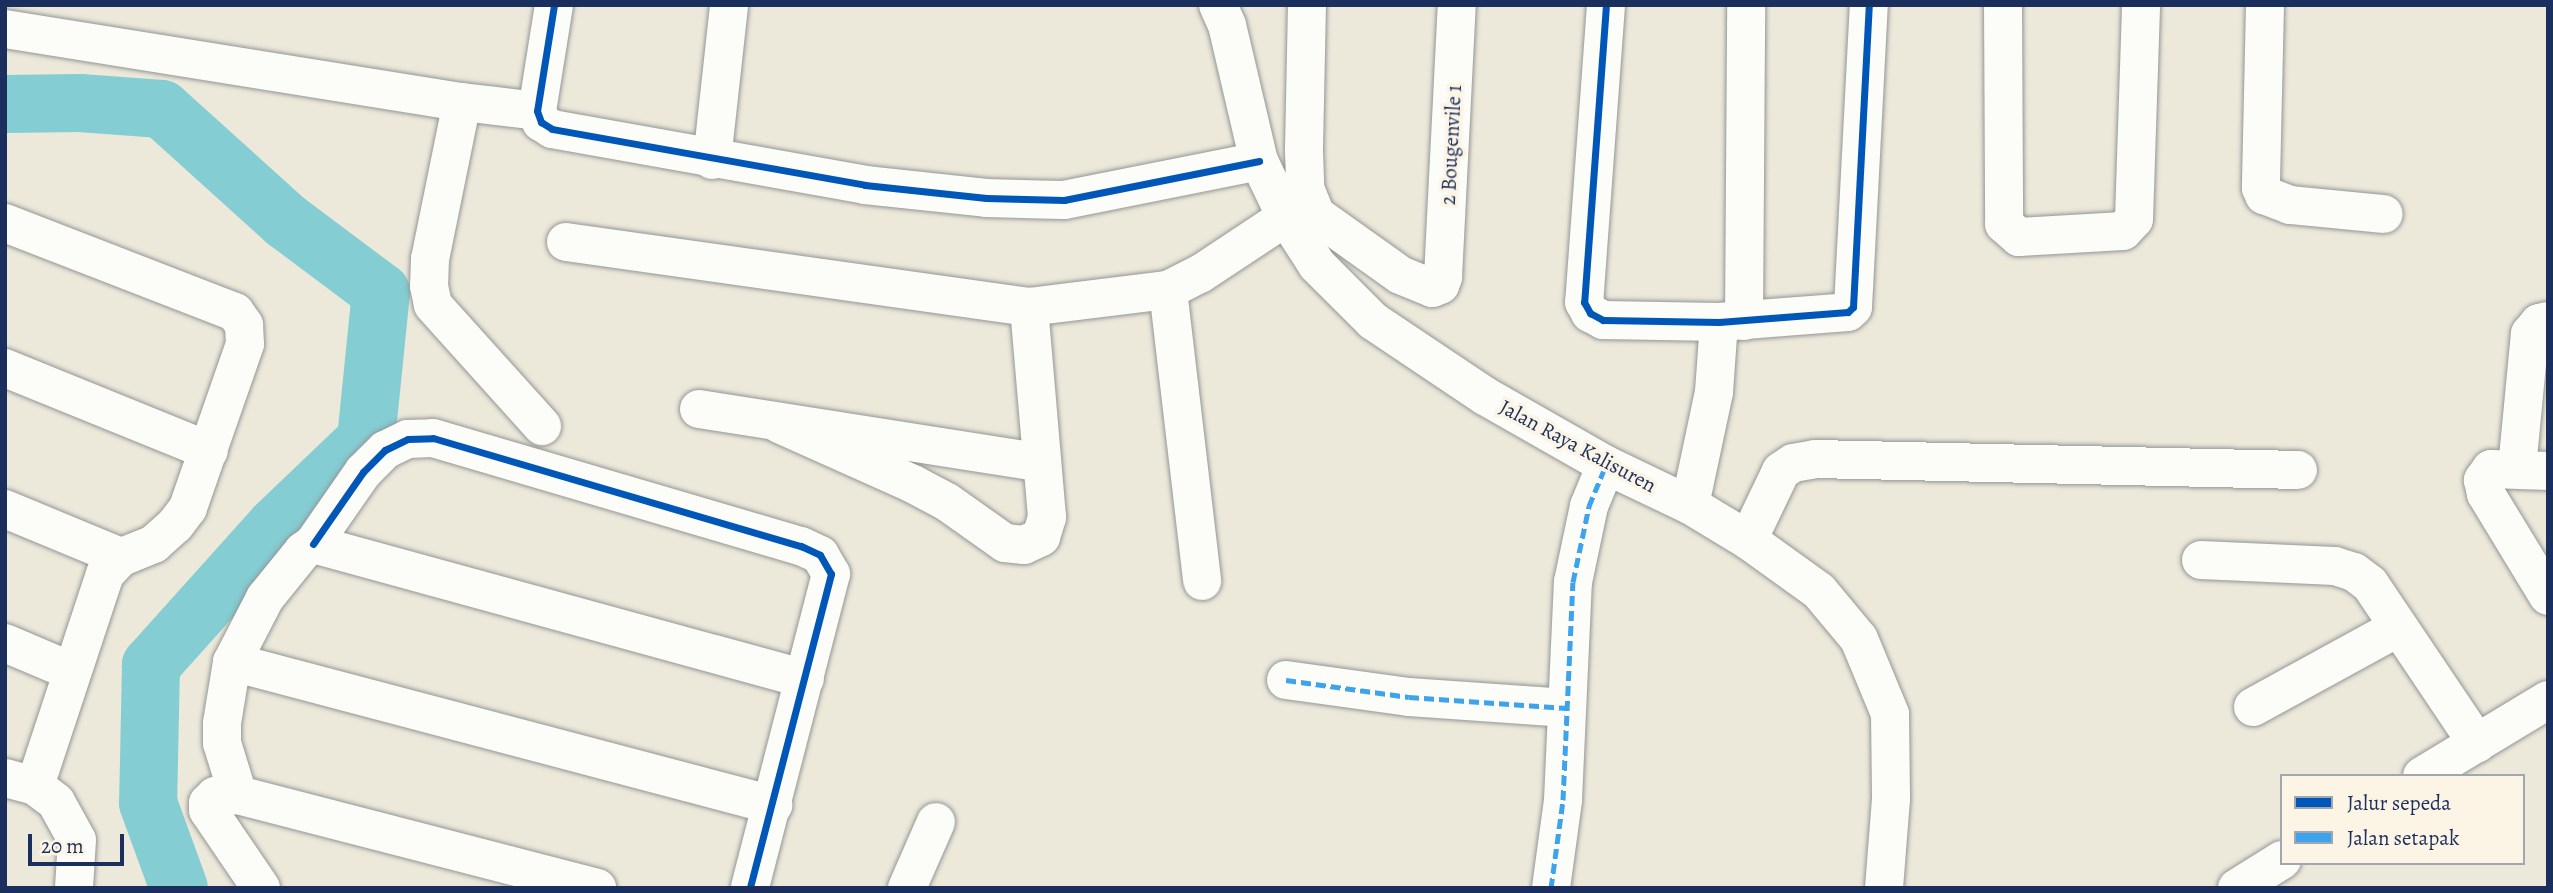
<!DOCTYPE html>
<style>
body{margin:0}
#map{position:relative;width:2553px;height:893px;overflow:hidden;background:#ece8da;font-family:Alegreya,serif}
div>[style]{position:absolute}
.river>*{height:58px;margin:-29px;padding:0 29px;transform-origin:29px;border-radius:29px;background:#83cdd3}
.roads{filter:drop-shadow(0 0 2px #949696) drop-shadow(0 0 2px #949696)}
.minor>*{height:38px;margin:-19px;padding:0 19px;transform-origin:19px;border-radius:19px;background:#fcfcf9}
.major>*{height:38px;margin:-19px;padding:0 19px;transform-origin:19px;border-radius:19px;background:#fcfcf9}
.quiet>*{height:5px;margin-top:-2.5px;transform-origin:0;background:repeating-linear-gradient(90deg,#3da3ed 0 10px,transparent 0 15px)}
.cycleway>*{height:7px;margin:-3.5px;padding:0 3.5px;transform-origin:3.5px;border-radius:3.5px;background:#0057b8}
span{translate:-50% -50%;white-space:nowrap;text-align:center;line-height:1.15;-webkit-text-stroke:7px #fcf5e5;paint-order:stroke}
.street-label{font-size:21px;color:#1b2f5e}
.frame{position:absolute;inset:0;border:7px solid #1b2f5e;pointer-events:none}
.legend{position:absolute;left:2280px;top:774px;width:245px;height:91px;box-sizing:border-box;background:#fcf5e5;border:2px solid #a2a6af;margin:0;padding:9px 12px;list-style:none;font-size:21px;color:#1b2f5e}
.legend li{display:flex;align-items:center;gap:14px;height:35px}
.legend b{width:35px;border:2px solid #a2a6af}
.scale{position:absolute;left:28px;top:834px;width:96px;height:32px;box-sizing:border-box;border:4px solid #1b2f5e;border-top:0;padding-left:9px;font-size:21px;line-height:24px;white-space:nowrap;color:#1b2f5e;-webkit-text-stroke:5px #fcf5e5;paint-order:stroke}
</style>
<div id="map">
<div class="river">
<div style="left:5px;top:104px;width:75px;rotate:-0.8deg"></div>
<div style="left:80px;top:103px;width:82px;rotate:4.2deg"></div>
<div style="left:162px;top:109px;width:167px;rotate:42.1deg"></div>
<div style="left:286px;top:221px;width:119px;rotate:36.8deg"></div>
<div style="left:381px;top:292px;width:149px;rotate:95.8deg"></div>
<div style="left:366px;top:440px;width:126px;rotate:136.3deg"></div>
<div style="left:275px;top:527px;width:186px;rotate:131.9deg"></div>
<div style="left:151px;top:665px;width:138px;rotate:91.2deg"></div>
<div style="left:148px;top:803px;width:90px;rotate:70deg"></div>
</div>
<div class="roads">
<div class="minor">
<div style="left:554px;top:5px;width:107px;rotate:99.1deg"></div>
<div style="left:537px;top:111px;width:12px;rotate:70deg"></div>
<div style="left:541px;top:122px;width:13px;rotate:32deg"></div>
<div style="left:552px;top:129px;width:318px;rotate:10.1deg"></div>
<div style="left:865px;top:185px;width:122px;rotate:6.1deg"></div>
<div style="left:986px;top:198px;width:78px;rotate:1.5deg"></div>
<div style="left:1064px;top:200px;width:199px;rotate:-11.3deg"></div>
<div style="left:1307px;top:5px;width:146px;rotate:91.2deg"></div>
<div style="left:1304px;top:151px;width:37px;rotate:88deg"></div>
<div style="left:1305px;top:188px;width:29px;rotate:68deg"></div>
<div style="left:1316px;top:215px;width:103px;rotate:35.5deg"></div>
<div style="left:1400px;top:275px;width:35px;rotate:22deg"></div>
<div style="left:1432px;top:288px;width:9px;rotate:-21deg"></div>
<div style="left:1440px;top:285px;width:9px;rotate:-69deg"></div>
<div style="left:1443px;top:277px;width:272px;rotate:-87.1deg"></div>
<div style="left:1606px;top:5px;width:298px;rotate:94.2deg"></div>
<div style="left:1584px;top:302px;width:13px;rotate:61deg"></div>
<div style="left:1590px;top:313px;width:15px;rotate:28deg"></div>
<div style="left:1603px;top:320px;width:116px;rotate:1deg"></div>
<div style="left:1719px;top:322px;width:129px;rotate:-4.4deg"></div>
<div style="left:1848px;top:312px;width:7px;rotate:-45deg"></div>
<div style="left:1853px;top:307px;width:302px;rotate:-87deg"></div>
<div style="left:2003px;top:5px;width:219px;rotate:89.7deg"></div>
<div style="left:2004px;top:224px;width:20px;rotate:41deg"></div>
<div style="left:2019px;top:237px;width:104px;rotate:-3.3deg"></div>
<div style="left:2123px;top:231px;width:16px;rotate:-47deg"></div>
<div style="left:2134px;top:219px;width:214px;rotate:-88.1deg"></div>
<div style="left:2265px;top:5px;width:183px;rotate:91.3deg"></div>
<div style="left:2261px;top:188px;width:8px;rotate:67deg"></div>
<div style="left:2264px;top:195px;width:28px;rotate:21deg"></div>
<div style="left:2290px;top:205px;width:94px;rotate:5.5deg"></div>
<div style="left:5px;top:29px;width:463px;rotate:9.1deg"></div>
<div style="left:462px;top:102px;width:76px;rotate:6.8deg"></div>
<div style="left:462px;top:102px;width:160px;rotate:101.5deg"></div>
<div style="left:430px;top:259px;width:27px;rotate:92deg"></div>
<div style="left:429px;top:286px;width:19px;rotate:78deg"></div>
<div style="left:433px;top:305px;width:163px;rotate:48deg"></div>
<div style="left:712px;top:160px;width:156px;rotate:-83.7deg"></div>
<div style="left:5px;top:223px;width:247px;rotate:21.2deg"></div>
<div style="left:235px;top:312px;width:16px;rotate:55deg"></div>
<div style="left:244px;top:325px;width:19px;rotate:87deg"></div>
<div style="left:245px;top:344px;width:174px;rotate:109.2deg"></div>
<div style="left:188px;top:508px;width:21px;rotate:127deg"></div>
<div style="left:175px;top:525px;width:28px;rotate:138deg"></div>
<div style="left:154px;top:544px;width:35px;rotate:158deg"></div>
<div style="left:121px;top:557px;width:23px;rotate:133deg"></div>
<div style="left:105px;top:574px;width:223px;rotate:108.3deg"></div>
<div style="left:35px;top:786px;width:31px;rotate:-165deg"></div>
<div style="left:566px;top:242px;width:468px;rotate:8deg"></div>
<div style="left:1029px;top:307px;width:140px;rotate:-7deg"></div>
<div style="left:1168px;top:290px;width:36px;rotate:-27deg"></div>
<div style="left:1200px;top:274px;width:103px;rotate:-33.5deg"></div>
<div style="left:1168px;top:290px;width:293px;rotate:83.3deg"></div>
<div style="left:1744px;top:321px;width:316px;rotate:-89.6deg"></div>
<div style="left:5px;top:368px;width:220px;rotate:22.1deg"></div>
<div style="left:699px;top:409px;width:347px;rotate:8.9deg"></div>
<div style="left:779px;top:424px;width:147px;rotate:24.1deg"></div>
<div style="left:913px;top:484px;width:38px;rotate:28deg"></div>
<div style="left:947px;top:502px;width:71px;rotate:35.3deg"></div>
<div style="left:1005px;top:543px;width:19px;rotate:6deg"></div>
<div style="left:1024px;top:545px;width:19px;rotate:-25deg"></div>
<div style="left:1041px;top:537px;width:21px;rotate:-73deg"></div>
<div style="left:1047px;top:517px;width:211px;rotate:-94.9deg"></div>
<div style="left:2517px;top:468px;width:135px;rotate:-84.5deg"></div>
<div style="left:2530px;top:334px;width:14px;rotate:-51deg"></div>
<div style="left:2539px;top:323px;width:9px;rotate:-13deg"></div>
<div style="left:2548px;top:471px;width:57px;rotate:-178deg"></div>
<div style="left:2491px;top:469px;width:14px;rotate:126deg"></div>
<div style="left:2483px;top:480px;width:14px;rotate:78deg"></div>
<div style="left:2486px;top:494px;width:119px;rotate:58.7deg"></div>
<div style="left:1690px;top:505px;width:116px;rotate:-78deg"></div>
<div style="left:1714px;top:392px;width:70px;rotate:-85.9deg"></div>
<div style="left:5px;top:509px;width:126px;rotate:22.5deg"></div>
<div style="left:1748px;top:540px;width:76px;rotate:-64.4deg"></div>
<div style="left:1781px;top:471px;width:14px;rotate:-34deg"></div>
<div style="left:1793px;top:463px;width:22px;rotate:-10deg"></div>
<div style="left:1815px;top:459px;width:483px;rotate:1.3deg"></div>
<div style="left:313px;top:544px;width:88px;rotate:-55.2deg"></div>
<div style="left:363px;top:472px;width:31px;rotate:-45deg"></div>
<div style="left:385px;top:450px;width:25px;rotate:-26deg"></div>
<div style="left:408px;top:439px;width:25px;rotate:-2deg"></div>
<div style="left:433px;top:438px;width:384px;rotate:16.4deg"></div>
<div style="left:801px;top:546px;width:21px;rotate:25deg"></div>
<div style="left:820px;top:555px;width:22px;rotate:60deg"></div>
<div style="left:831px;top:574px;width:324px;rotate:104.5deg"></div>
<div style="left:2201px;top:560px;width:134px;rotate:2.6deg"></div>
<div style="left:2335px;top:566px;width:20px;rotate:18deg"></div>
<div style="left:2354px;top:572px;width:20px;rotate:37deg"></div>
<div style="left:2370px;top:584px;width:192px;rotate:56.1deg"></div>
<div style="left:5px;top:643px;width:72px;rotate:23deg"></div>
<div style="left:232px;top:662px;width:560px;rotate:14.81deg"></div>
<div style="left:1286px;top:680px;width:124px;rotate:7.9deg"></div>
<div style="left:1409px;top:697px;width:158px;rotate:4deg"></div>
<div style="left:2253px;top:707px;width:166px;rotate:-28.7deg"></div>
<div style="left:2422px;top:776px;width:147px;rotate:-31.1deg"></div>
<div style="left:35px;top:786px;width:26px;rotate:37deg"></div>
<div style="left:56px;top:802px;width:43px;rotate:61.1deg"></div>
<div style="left:77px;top:840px;width:48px;rotate:93.6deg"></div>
<div style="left:238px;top:795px;width:54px;rotate:-107.1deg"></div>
<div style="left:222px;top:743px;width:20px;rotate:-90deg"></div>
<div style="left:222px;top:723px;width:62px;rotate:-80.7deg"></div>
<div style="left:232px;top:662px;width:72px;rotate:-62.7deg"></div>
<div style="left:265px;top:598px;width:60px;rotate:-51deg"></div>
<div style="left:303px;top:551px;width:12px;rotate:-35deg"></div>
<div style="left:313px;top:544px;width:510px;rotate:15.34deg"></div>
<div style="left:261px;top:888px;width:94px;rotate:-124.2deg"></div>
<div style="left:208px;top:810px;width:7px;rotate:-90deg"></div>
<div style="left:208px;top:803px;width:10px;rotate:-45deg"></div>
<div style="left:215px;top:796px;width:23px;rotate:-2deg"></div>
<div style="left:238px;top:795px;width:371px;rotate:14.5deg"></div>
<div style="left:907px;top:888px;width:72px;rotate:-66.3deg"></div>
<div style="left:1551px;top:888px;width:89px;rotate:-82.2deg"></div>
<div style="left:1563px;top:800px;width:218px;rotate:-87.4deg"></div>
<div style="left:1573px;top:582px;width:78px;rotate:-78.1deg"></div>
<div style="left:1589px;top:506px;width:44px;rotate:-67.5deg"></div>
<div style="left:2237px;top:888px;width:53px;rotate:-31.9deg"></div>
</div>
<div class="major">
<div style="left:1218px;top:5px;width:22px;rotate:66deg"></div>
<div style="left:1227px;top:25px;width:140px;rotate:76.8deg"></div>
<div style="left:1259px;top:161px;width:62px;rotate:64.3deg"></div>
<div style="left:1286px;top:217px;width:57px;rotate:57.1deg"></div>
<div style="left:1317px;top:265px;width:79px;rotate:45deg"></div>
<div style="left:1373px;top:321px;width:135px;rotate:33.8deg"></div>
<div style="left:1485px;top:396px;width:139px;rotate:29.7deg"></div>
<div style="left:1606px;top:465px;width:93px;rotate:25.5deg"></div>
<div style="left:1690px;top:505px;width:68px;rotate:31.1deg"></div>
<div style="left:1748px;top:540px;width:87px;rotate:35.7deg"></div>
<div style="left:1819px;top:591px;width:62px;rotate:50.2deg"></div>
<div style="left:1859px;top:639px;width:81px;rotate:67.5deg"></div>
<div style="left:1890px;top:714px;width:85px;rotate:89.3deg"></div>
<div style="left:1891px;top:799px;width:89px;rotate:94.5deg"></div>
</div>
</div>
<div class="quiet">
<div style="left:1286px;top:680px;width:124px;rotate:7.9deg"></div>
<div style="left:1409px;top:697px;width:158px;rotate:4deg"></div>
<div style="left:1551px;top:888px;width:89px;rotate:-82.2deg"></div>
<div style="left:1563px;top:800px;width:218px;rotate:-87.4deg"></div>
<div style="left:1573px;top:582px;width:78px;rotate:-78.1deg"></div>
<div style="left:1589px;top:506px;width:44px;rotate:-67.5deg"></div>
</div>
<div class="cycleway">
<div style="left:554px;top:5px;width:107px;rotate:99.1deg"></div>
<div style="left:537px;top:111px;width:12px;rotate:70deg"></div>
<div style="left:541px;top:122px;width:13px;rotate:32deg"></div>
<div style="left:552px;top:129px;width:318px;rotate:10.1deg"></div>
<div style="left:865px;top:185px;width:122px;rotate:6.1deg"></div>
<div style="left:986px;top:198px;width:78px;rotate:1.5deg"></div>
<div style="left:1064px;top:200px;width:199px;rotate:-11.3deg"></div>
<div style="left:1606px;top:5px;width:298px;rotate:94.2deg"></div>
<div style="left:1584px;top:302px;width:13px;rotate:61deg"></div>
<div style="left:1590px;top:313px;width:15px;rotate:28deg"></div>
<div style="left:1603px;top:320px;width:116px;rotate:1deg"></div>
<div style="left:1719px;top:322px;width:129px;rotate:-4.4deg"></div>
<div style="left:1848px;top:312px;width:7px;rotate:-45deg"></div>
<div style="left:1853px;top:307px;width:302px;rotate:-87deg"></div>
<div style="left:313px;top:544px;width:88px;rotate:-55.2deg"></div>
<div style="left:363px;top:472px;width:31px;rotate:-45deg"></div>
<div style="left:385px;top:450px;width:25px;rotate:-26deg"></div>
<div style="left:408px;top:439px;width:25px;rotate:-2deg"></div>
<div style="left:433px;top:438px;width:384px;rotate:16.4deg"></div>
<div style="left:801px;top:546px;width:21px;rotate:25deg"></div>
<div style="left:820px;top:555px;width:22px;rotate:60deg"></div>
<div style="left:831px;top:574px;width:324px;rotate:104.5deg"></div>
</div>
<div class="street-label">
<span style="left:1451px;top:145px;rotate:-87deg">2 Bougenvile 1</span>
<span style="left:1578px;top:446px;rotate:28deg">Jalan Raya Kalisuren</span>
</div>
<div class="frame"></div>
<ul class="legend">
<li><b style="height:9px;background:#0057b8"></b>Jalur sepeda</li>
<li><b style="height:9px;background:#3da3ed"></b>Jalan setapak</li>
</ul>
<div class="scale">20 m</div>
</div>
